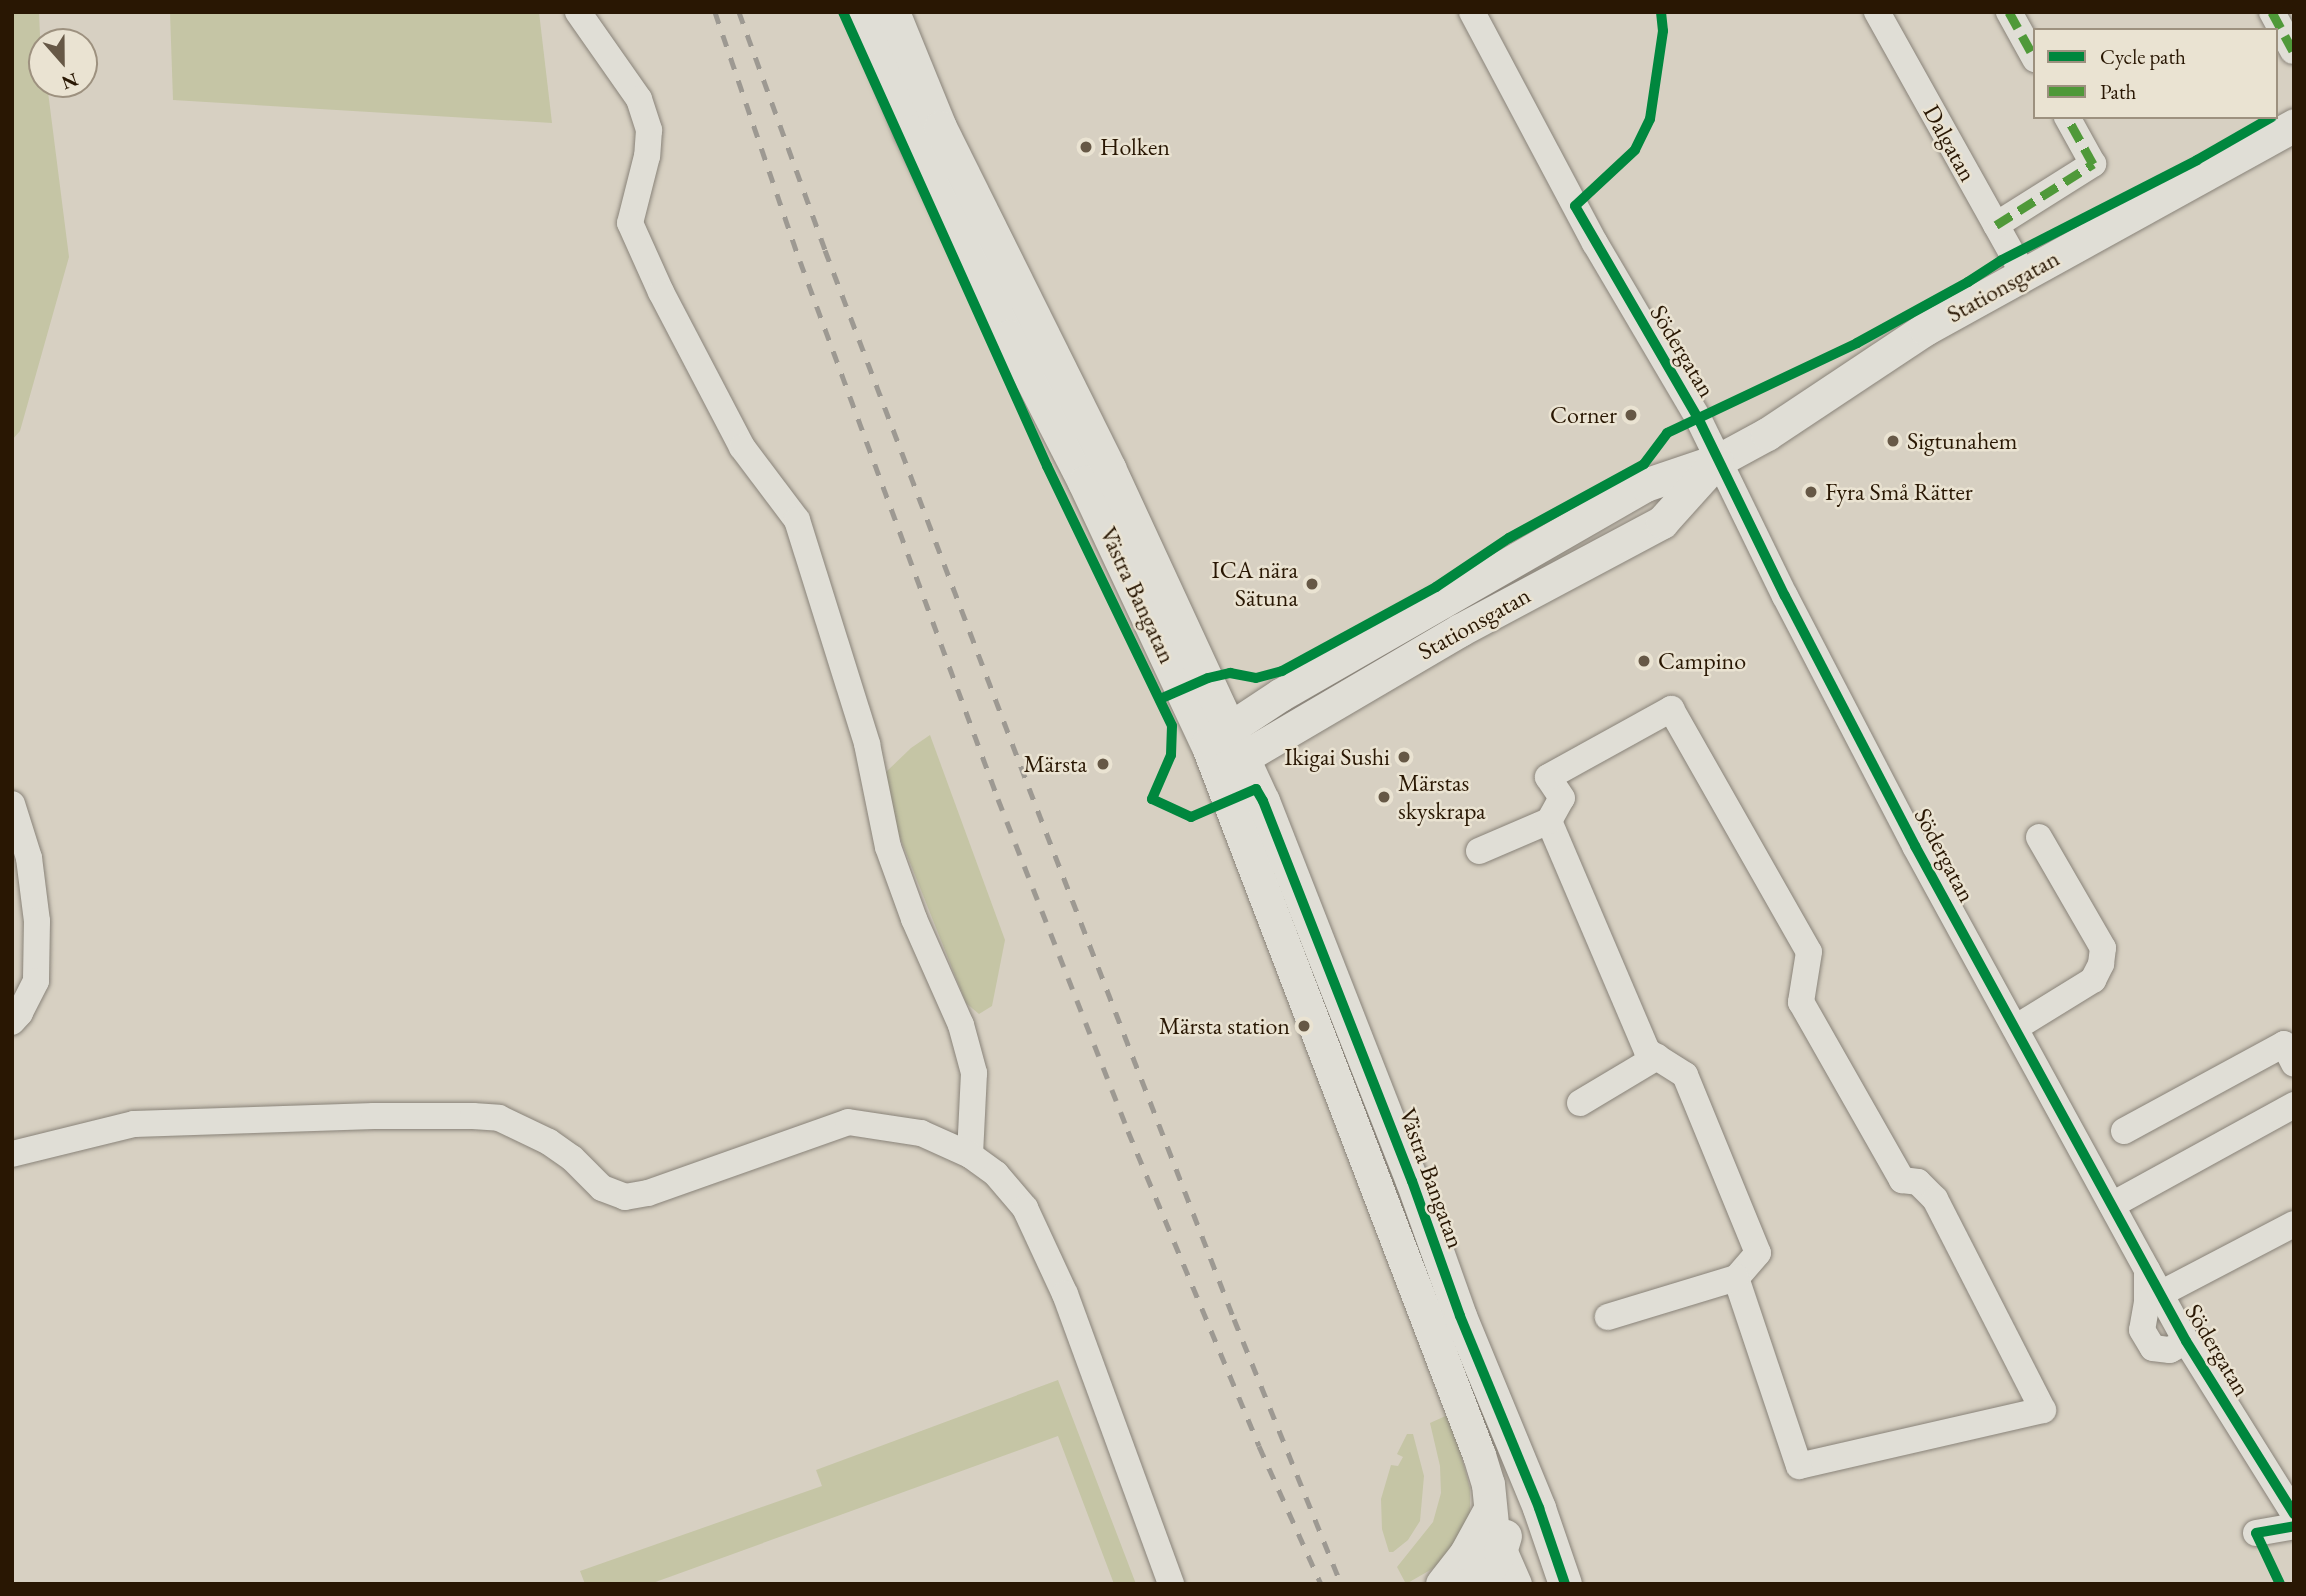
<!DOCTYPE html>
<meta charset="utf-8">
<style>
body{margin:0}
#map{position:relative;width:2306px;height:1596px;overflow:hidden;background:#d7d0c2;font-family:"EB Garamond",serif}
div>[style]{position:absolute}
.green>*{inset:0;background:#c5c5a5}
.roads{filter:drop-shadow(0 0 2px #898379) drop-shadow(0 0 2px #898379)}
.minor>*{height:26px;margin:-13px;padding:0 13px;transform-origin:13px;border-radius:13px;background:#e0ded6}
.tertiary>*{height:33px;margin:-16.5px;padding:0 16.5px;transform-origin:16.5px;border-radius:16.5px;background:#e0ded6}
.rail>*{height:5px;margin-top:-2.5px;transform-origin:0;background:repeating-linear-gradient(90deg,#9d9992 0 12px,transparent 0 24px)}
.quiet>*{height:9px;margin-top:-4.5px;transform-origin:0;background:repeating-linear-gradient(90deg,#4f9939 0 18px,transparent 0 27px)}
.cycleway>*{height:10px;margin:-5px;padding:0 5px;transform-origin:5px;border-radius:5px;background:#00873e}
.dots>*{width:19px;height:19px;translate:-50% -50%;box-sizing:border-box;border:4px solid #eae3d2;border-radius:50%}
span{translate:-50% -50%;white-space:nowrap;text-align:center;line-height:1.15;-webkit-text-stroke:5px #eae3d2;paint-order:stroke}
.street-label{font-size:24px;color:#291703}
.poi-label{font-size:24px;color:#291703}
.left{translate:0 -50%;text-align:left}
.right{translate:-100% -50%;text-align:right}
.frame{position:absolute;inset:0;border:14px solid #291703;pointer-events:none}
.legend{position:absolute;left:2033px;top:28px;width:245px;height:91px;box-sizing:border-box;background:#eae3d2;border:2px solid #9d917f;margin:0;padding:9px 12px;list-style:none;font-size:21px;color:#291703}
.legend li{display:flex;align-items:center;gap:14px;height:35px}
.legend b{width:35px;border:2px solid #9d917f}
.north{position:absolute;left:28px;top:28px;width:70px;height:70px;box-sizing:border-box;background:#eae3d2;border:2px solid #9d917f;border-radius:50%;rotate:159deg;font-size:19px;font-weight:700;line-height:28px;text-align:center;color:#291703}
.north::after{content:'';display:block;margin:auto;width:24px;height:32px;background:#665846;clip-path:polygon(50% 0,100% 100%,50% 72%,0 100%)}
</style>
<div id="map">
<div class="green">
<div style="clip-path:polygon(12px 12px,39px 12px,42px 84px,47px 84px,69px 257px,20px 431px,12px 440px)"></div>
<div style="clip-path:polygon(170px 12px,539px 12px,552px 123px,173px 100px)"></div>
<div style="clip-path:polygon(930px 735px,1005px 940px,992px 1006px,979px 1014px,966px 1003px,885px 800px,884px 774px,911px 748px)"></div>
<div style="clip-path:polygon(1058px 1380px,1136px 1584px,1114px 1584px,1058px 1436px,650px 1584px,585px 1584px,580px 1571px,822px 1486px,816px 1470px)"></div>
<div style="clip-path:polygon(1450px 1414px,1470px 1488px,1470px 1514px,1450px 1553px,1432px 1569px,1406px 1584px,1397px 1567px,1433px 1522px,1441px 1493px,1440px 1466px,1430px 1423px)"></div>
<div style="clip-path:polygon(1407px 1434px,1413px 1434px,1424px 1476px,1420px 1521px,1408px 1540px,1393px 1552px,1389px 1552px,1382px 1529px,1381px 1499px,1391px 1465px,1398px 1466px,1403px 1457px,1397px 1454px)"></div>
</div>
<div class="roads">
<div class="minor">
<div style="left:578px;top:12px;width:106px;rotate:55deg"></div>
<div style="left:639px;top:99px;width:33px;rotate:72deg"></div>
<div style="left:649px;top:130px;width:26px;rotate:94deg"></div>
<div style="left:647px;top:156px;width:69px;rotate:104.2deg"></div>
<div style="left:630px;top:223px;width:76px;rotate:65.8deg"></div>
<div style="left:661px;top:292px;width:175px;rotate:62.4deg"></div>
<div style="left:742px;top:447px;width:91px;rotate:53deg"></div>
<div style="left:797px;top:520px;width:235px;rotate:72.6deg"></div>
<div style="left:867px;top:744px;width:105px;rotate:78.5deg"></div>
<div style="left:888px;top:847px;width:77px;rotate:70.1deg"></div>
<div style="left:914px;top:919px;width:116px;rotate:66.1deg"></div>
<div style="left:961px;top:1025px;width:50px;rotate:74.8deg"></div>
<div style="left:974px;top:1073px;width:82px;rotate:92.8deg"></div>
<div style="left:1472px;top:12px;width:262px;rotate:62deg"></div>
<div style="left:1595px;top:243px;width:203px;rotate:59.5deg"></div>
<div style="left:1698px;top:418px;width:198px;rotate:64deg"></div>
<div style="left:1785px;top:596px;width:282px;rotate:62.5deg"></div>
<div style="left:1915px;top:846px;width:564px;rotate:61.3deg"></div>
<div style="left:2186px;top:1341px;width:204px;rotate:58deg"></div>
<div style="left:1877px;top:12px;width:299px;rotate:60.8deg"></div>
<div style="left:2009px;top:12px;width:54px;rotate:61deg"></div>
<div style="left:2272px;top:12px;width:44px;rotate:61.7deg"></div>
<div style="left:1996px;top:225px;width:115px;rotate:-32.2deg"></div>
<div style="left:2093px;top:164px;width:54px;rotate:-119deg"></div>
<div style="left:12px;top:804px;width:57px;rotate:72.5deg"></div>
<div style="left:29px;top:858px;width:64px;rotate:82.8deg"></div>
<div style="left:37px;top:921px;width:60px;rotate:91deg"></div>
<div style="left:36px;top:981px;width:36px;rotate:117deg"></div>
<div style="left:20px;top:1013px;width:12px;rotate:132deg"></div>
<div style="left:1549px;top:821px;width:250px;rotate:66.9deg"></div>
<div style="left:1647px;top:1051px;width:45px;rotate:32.3deg"></div>
<div style="left:1685px;top:1075px;width:192px;rotate:67.7deg"></div>
<div style="left:1758px;top:1253px;width:33px;rotate:131deg"></div>
<div style="left:1479px;top:851px;width:76px;rotate:-23.2deg"></div>
<div style="left:1549px;top:821px;width:26px;rotate:-61deg"></div>
<div style="left:1562px;top:798px;width:25px;rotate:-124deg"></div>
<div style="left:1548px;top:777px;width:141px;rotate:-28.9deg"></div>
<div style="left:1671px;top:709px;width:279px;rotate:60.4deg"></div>
<div style="left:1809px;top:952px;width:51px;rotate:99.1deg"></div>
<div style="left:1801px;top:1002px;width:205px;rotate:60.4deg"></div>
<div style="left:1902px;top:1180px;width:16px;rotate:7deg"></div>
<div style="left:1918px;top:1182px;width:24px;rotate:45deg"></div>
<div style="left:1935px;top:1199px;width:237px;rotate:62.9deg"></div>
<div style="left:2043px;top:1410px;width:250px;rotate:167.1deg"></div>
<div style="left:1799px;top:1466px;width:198px;rotate:-108.5deg"></div>
<div style="left:1736px;top:1278px;width:134px;rotate:163.1deg"></div>
<div style="left:2015px;top:1028px;width:92px;rotate:-31.6deg"></div>
<div style="left:2093px;top:980px;width:18px;rotate:-63deg"></div>
<div style="left:2101px;top:964px;width:16px;rotate:-83deg"></div>
<div style="left:2103px;top:948px;width:128px;rotate:-120deg"></div>
<div style="left:1580px;top:1103px;width:90px;rotate:-30.9deg"></div>
<div style="left:2124px;top:1131px;width:182px;rotate:-28.5deg"></div>
<div style="left:2284px;top:1044px;width:22px;rotate:63deg"></div>
<div style="left:12px;top:1154px;width:126px;rotate:-13.8deg"></div>
<div style="left:134px;top:1124px;width:240px;rotate:-1.9deg"></div>
<div style="left:374px;top:1116px;width:99px"></div>
<div style="left:473px;top:1116px;width:26px;rotate:4deg"></div>
<div style="left:499px;top:1118px;width:55px;rotate:25.6deg"></div>
<div style="left:549px;top:1142px;width:28px;rotate:35deg"></div>
<div style="left:572px;top:1158px;width:42px;rotate:45deg"></div>
<div style="left:602px;top:1188px;width:25px;rotate:21deg"></div>
<div style="left:625px;top:1197px;width:23px;rotate:-10deg"></div>
<div style="left:648px;top:1193px;width:212px;rotate:-19.5deg"></div>
<div style="left:848px;top:1122px;width:74px;rotate:8.6deg"></div>
<div style="left:921px;top:1133px;width:54px;rotate:24.2deg"></div>
<div style="left:970px;top:1155px;width:32px;rotate:36deg"></div>
<div style="left:996px;top:1174px;width:45px;rotate:49.5deg"></div>
<div style="left:1025px;top:1208px;width:95px;rotate:65.1deg"></div>
<div style="left:1065px;top:1294px;width:309px;rotate:69.9deg"></div>
<div style="left:2112px;top:1205px;width:208px;rotate:-28.8deg"></div>
<div style="left:2147px;top:1270px;width:32px;rotate:90deg"></div>
<div style="left:2147px;top:1302px;width:28px;rotate:100deg"></div>
<div style="left:2142px;top:1330px;width:21px;rotate:59deg"></div>
<div style="left:2153px;top:1348px;width:17px;rotate:7deg"></div>
<div style="left:2170px;top:1350px;width:18px;rotate:-29deg"></div>
<div style="left:2160px;top:1294px;width:151px;rotate:-27.6deg"></div>
<div style="left:2256px;top:1533px;width:39px;rotate:-10deg"></div>
</div>
<div class="tertiary">
<div style="left:862px;top:12px;width:128px;rotate:68deg"></div>
<div style="left:910px;top:131px;width:228px;rotate:64.2deg"></div>
<div style="left:1009px;top:336px;width:164px;rotate:62.8deg"></div>
<div style="left:1084px;top:482px;width:289px;rotate:64.9deg"></div>
<div style="left:1207px;top:744px;width:761px;rotate:69.07deg"></div>
<div style="left:1479px;top:1455px;width:30px;rotate:73deg"></div>
<div style="left:1488px;top:1484px;width:50px;rotate:84.3deg"></div>
<div style="left:1493px;top:1534px;width:55px;rotate:66.3deg"></div>
<div style="left:893px;top:12px;width:124px;rotate:67.8deg"></div>
<div style="left:940px;top:127px;width:381px;rotate:63.6deg"></div>
<div style="left:1109px;top:468px;width:367px;rotate:65.2deg"></div>
<div style="left:1263px;top:801px;width:408px;rotate:68.6deg"></div>
<div style="left:1412px;top:1181px;width:143px;rotate:70.4deg"></div>
<div style="left:1460px;top:1316px;width:208px;rotate:67.6deg"></div>
<div style="left:1539px;top:1508px;width:80px;rotate:71.1deg"></div>
<div style="left:1212px;top:740px;width:82px;rotate:-33.5deg"></div>
<div style="left:1280px;top:695px;width:421px;rotate:-29.9deg"></div>
<div style="left:1645px;top:485px;width:78px;rotate:-18.7deg"></div>
<div style="left:1719px;top:460px;width:55px;rotate:-28.4deg"></div>
<div style="left:1767px;top:434px;width:190px;rotate:-33.6deg"></div>
<div style="left:1925px;top:329px;width:422px;rotate:-28.9deg"></div>
<div style="left:1225px;top:768px;width:273px;rotate:-30.4deg"></div>
<div style="left:1460px;top:630px;width:229px;rotate:-28.1deg"></div>
<div style="left:1662px;top:522px;width:82px;rotate:-48deg"></div>
<div style="left:1442px;top:1584px;width:39px;rotate:-52deg"></div>
<div style="left:1466px;top:1553px;width:50px;rotate:-61.4deg"></div>
<div style="left:1479px;top:1584px;width:38px;rotate:-57deg"></div>
<div style="left:1500px;top:1552px;width:17px;rotate:-73deg"></div>
</div>
</div>
<div class="rail">
<div style="left:715px;top:12px;width:263px;rotate:71.2deg"></div>
<div style="left:800px;top:261px;width:573px;rotate:69.79deg"></div>
<div style="left:998px;top:799px;width:357px;rotate:68.6deg"></div>
<div style="left:1128px;top:1131px;width:341px;rotate:67.4deg"></div>
<div style="left:1259px;top:1446px;width:151px;rotate:65.8deg"></div>
<div style="left:739px;top:12px;width:253px;rotate:70.1deg"></div>
<div style="left:825px;top:250px;width:575px;rotate:69.23deg"></div>
<div style="left:1029px;top:788px;width:569px;rotate:68.89deg"></div>
<div style="left:1234px;top:1319px;width:286px;rotate:68deg"></div>
</div>
<div class="quiet">
<div style="left:2009px;top:12px;width:54px;rotate:61deg"></div>
<div style="left:2272px;top:12px;width:44px;rotate:61.7deg"></div>
<div style="left:1996px;top:225px;width:115px;rotate:-32.2deg"></div>
<div style="left:2093px;top:164px;width:54px;rotate:-119deg"></div>
</div>
<div class="cycleway">
<div style="left:843px;top:12px;width:498px;rotate:65.8deg"></div>
<div style="left:1047px;top:466px;width:288px;rotate:64.3deg"></div>
<div style="left:1172px;top:726px;width:29px;rotate:92deg"></div>
<div style="left:1171px;top:755px;width:48px;rotate:113.4deg"></div>
<div style="left:1152px;top:799px;width:43px;rotate:24.8deg"></div>
<div style="left:1191px;top:817px;width:71px;rotate:-23.3deg"></div>
<div style="left:1256px;top:789px;width:14px;rotate:60deg"></div>
<div style="left:1263px;top:801px;width:408px;rotate:68.6deg"></div>
<div style="left:1412px;top:1181px;width:143px;rotate:70.4deg"></div>
<div style="left:1460px;top:1316px;width:208px;rotate:67.6deg"></div>
<div style="left:1539px;top:1508px;width:80px;rotate:71.1deg"></div>
<div style="left:1661px;top:12px;width:19px;rotate:84deg"></div>
<div style="left:1663px;top:31px;width:89px;rotate:98.4deg"></div>
<div style="left:1650px;top:119px;width:34px;rotate:116deg"></div>
<div style="left:1635px;top:150px;width:82px;rotate:137deg"></div>
<div style="left:1575px;top:206px;width:245px;rotate:59.9deg"></div>
<div style="left:1698px;top:418px;width:198px;rotate:64deg"></div>
<div style="left:1785px;top:596px;width:282px;rotate:62.5deg"></div>
<div style="left:1915px;top:846px;width:564px;rotate:61.3deg"></div>
<div style="left:2186px;top:1341px;width:204px;rotate:58deg"></div>
<div style="left:1160px;top:699px;width:52px;rotate:-23.6deg"></div>
<div style="left:1208px;top:678px;width:23px;rotate:-13deg"></div>
<div style="left:1230px;top:673px;width:26px;rotate:11deg"></div>
<div style="left:1256px;top:678px;width:27px;rotate:-15deg"></div>
<div style="left:1282px;top:671px;width:175px;rotate:-28.6deg"></div>
<div style="left:1436px;top:587px;width:88px;rotate:-33.9deg"></div>
<div style="left:1509px;top:538px;width:154px;rotate:-28.7deg"></div>
<div style="left:1644px;top:464px;width:39px;rotate:-53deg"></div>
<div style="left:1667px;top:433px;width:210px;rotate:-25.3deg"></div>
<div style="left:1857px;top:343px;width:127px;rotate:-28.8deg"></div>
<div style="left:1968px;top:282px;width:40px;rotate:-32.9deg"></div>
<div style="left:2002px;top:260px;width:219px;rotate:-27.1deg"></div>
<div style="left:2197px;top:160px;width:86px;rotate:-29.8deg"></div>
<div style="left:2280px;top:1584px;width:56px;rotate:-115.2deg"></div>
<div style="left:2256px;top:1533px;width:39px;rotate:-10deg"></div>
</div>
<div class="dots">
<div style="left:1086px;top:147px;background:#665846"></div>
<div style="left:1631px;top:415px;background:#665846"></div>
<div style="left:1893px;top:441px;background:#665846"></div>
<div style="left:1811px;top:492px;background:#665846"></div>
<div style="left:1312px;top:584px;background:#665846"></div>
<div style="left:1644px;top:661px;background:#665846"></div>
<div style="left:1404px;top:757px;background:#665846"></div>
<div style="left:1103px;top:764px;background:#665846"></div>
<div style="left:1384px;top:797px;background:#665846"></div>
<div style="left:1304px;top:1026px;background:#665846"></div>
</div>
<div class="street-label">
<span style="left:1950px;top:143px;rotate:61deg">Dalgatan</span>
<span style="left:2003px;top:286px;rotate:-29deg">Stationsgatan</span>
<span style="left:1683px;top:351px;rotate:59deg">Södergatan</span>
<span style="left:1138px;top:595px;rotate:65deg">Västra Bangatan</span>
<span style="left:1474px;top:623px;rotate:-29deg">Stationsgatan</span>
<span style="left:1945px;top:855px;rotate:62deg">Södergatan</span>
<span style="left:1432px;top:1178px;rotate:70deg">Västra Bangatan</span>
<span style="left:2218px;top:1350px;rotate:59deg">Södergatan</span>
</div>
<div class="poi-label">
<span class="left" style="left:1100px;top:147px">Holken</span>
<span class="right" style="left:1617px;top:415px">Corner</span>
<span class="left" style="left:1907px;top:441px">Sigtunahem</span>
<span class="left" style="left:1825px;top:492px">Fyra Små Rätter</span>
<span class="right" style="left:1298px;top:584px">ICA nära<br>Sätuna</span>
<span class="left" style="left:1658px;top:661px">Campino</span>
<span class="right" style="left:1390px;top:757px">Ikigai Sushi</span>
<span class="right" style="left:1087px;top:764px">Märsta</span>
<span class="left" style="left:1398px;top:797px">Märstas<br>skyskrapa</span>
<span class="right" style="left:1290px;top:1026px">Märsta station</span>
</div>
<div class="frame"></div>
<ul class="legend">
<li><b style="height:9px;background:#00873e"></b>Cycle path</li>
<li><b style="height:9px;background:#4f9939"></b>Path</li>
</ul>
<div class="north">N</div>
</div>
